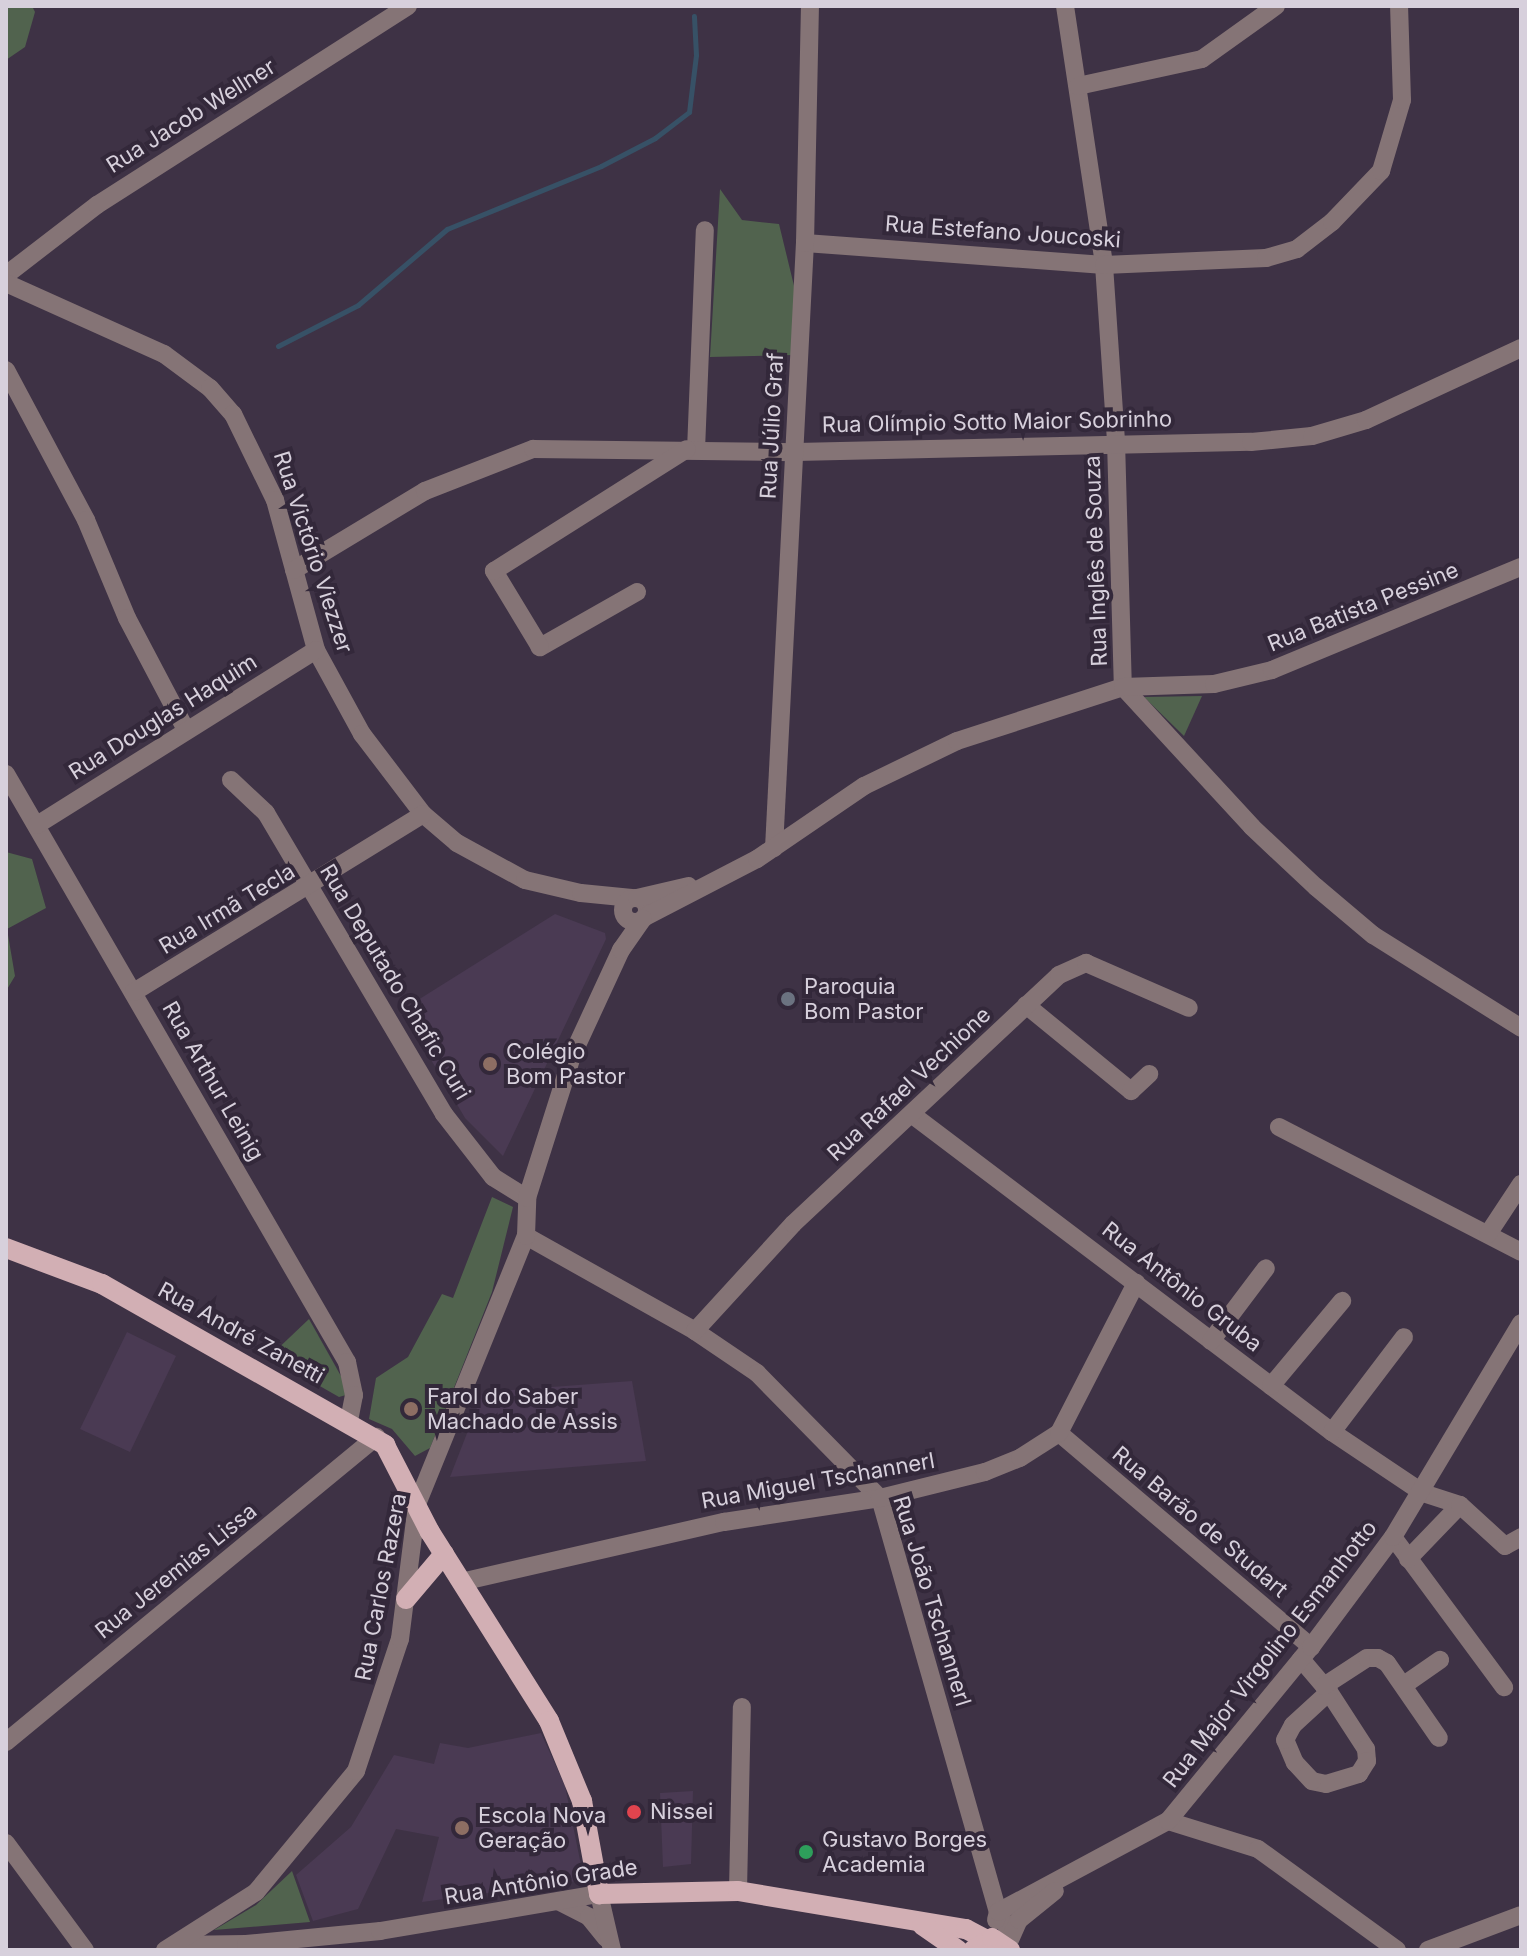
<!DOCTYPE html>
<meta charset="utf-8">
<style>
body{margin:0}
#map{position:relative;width:1527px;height:1956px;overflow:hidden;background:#3e3245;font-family:Inter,sans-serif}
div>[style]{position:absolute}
.built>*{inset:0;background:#4a3a53}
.green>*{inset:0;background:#51634e}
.stream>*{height:5px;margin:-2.5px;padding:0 2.5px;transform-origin:2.5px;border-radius:2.5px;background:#375166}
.minor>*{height:18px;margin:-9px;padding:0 9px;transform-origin:9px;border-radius:9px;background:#857476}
.minor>.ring{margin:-9px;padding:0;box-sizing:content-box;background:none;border:18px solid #857476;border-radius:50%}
.major>*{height:20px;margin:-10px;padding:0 10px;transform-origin:10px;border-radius:10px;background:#d2afb4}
.dots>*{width:22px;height:22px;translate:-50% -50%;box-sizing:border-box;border:4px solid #33283a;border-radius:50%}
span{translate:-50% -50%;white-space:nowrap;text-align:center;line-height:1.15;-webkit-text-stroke:8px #33283a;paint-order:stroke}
.street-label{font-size:22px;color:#d7d0dc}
.poi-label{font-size:22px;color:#d7d0dc}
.left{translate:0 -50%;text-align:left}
.frame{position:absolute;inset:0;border:8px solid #d7d0dc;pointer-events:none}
</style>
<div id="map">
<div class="built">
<div style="clip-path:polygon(555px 914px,605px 933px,606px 939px,503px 1156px,465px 1118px,402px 1010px)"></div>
<div style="clip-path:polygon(127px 1332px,176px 1356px,130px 1452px,80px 1429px)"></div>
<div style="clip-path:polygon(632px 1381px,646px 1461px,450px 1477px,483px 1392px)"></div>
<div style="clip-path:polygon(541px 1733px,565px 1786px,584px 1880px,422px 1902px,439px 1837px,396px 1829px,358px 1909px,313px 1921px,296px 1875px,351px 1827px,394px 1755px,434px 1764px,440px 1743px,468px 1748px)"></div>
<div style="clip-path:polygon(693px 1791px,691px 1864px,663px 1867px,660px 1793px)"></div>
</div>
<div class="green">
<div style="clip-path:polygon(6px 6px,32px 6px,35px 12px,25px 47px,6px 60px)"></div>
<div style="clip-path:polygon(720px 189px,742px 220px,779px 224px,796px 294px,793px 355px,710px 357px)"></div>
<div style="clip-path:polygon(1202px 696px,1184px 736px,1144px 697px)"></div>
<div style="clip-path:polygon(6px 852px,32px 859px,46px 908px,7px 929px,15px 976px,6px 991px)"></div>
<div style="clip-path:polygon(492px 1197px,513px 1207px,492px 1292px,430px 1448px,415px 1456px,392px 1429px,369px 1419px,376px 1378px,408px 1357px,442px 1294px,453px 1298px)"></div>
<div style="clip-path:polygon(309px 1319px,346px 1385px,346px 1395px,339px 1397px,269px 1357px)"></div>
<div style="clip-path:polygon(292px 1871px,310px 1922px,214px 1930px,256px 1905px)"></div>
</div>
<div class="stream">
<div style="left:278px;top:346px;width:90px;rotate:-27.1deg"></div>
<div style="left:358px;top:305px;width:117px;rotate:-40.5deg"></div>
<div style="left:447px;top:229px;width:166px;rotate:-22.2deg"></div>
<div style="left:601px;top:166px;width:61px;rotate:-27.4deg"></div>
<div style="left:655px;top:138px;width:43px;rotate:-37.4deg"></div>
<div style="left:689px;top:112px;width:57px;rotate:-83deg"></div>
<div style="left:696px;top:55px;width:39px;rotate:-93deg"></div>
</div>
<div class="minor">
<div style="left:1065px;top:6px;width:262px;rotate:81.4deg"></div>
<div style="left:1104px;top:265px;width:176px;rotate:86.1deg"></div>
<div style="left:1116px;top:441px;width:246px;rotate:88.4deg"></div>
<div style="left:1078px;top:86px;width:127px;rotate:-12.3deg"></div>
<div style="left:1202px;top:59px;width:91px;rotate:-35.6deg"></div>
<div style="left:805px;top:243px;width:300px;rotate:4.2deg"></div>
<div style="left:1104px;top:265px;width:162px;rotate:-2.5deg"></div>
<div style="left:1266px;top:258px;width:32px;rotate:-16deg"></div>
<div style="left:1297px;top:249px;width:44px;rotate:-37.6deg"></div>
<div style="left:1332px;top:222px;width:71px;rotate:-46.1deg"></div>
<div style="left:1381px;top:171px;width:74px;rotate:-73.5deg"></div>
<div style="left:1402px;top:100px;width:94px;rotate:-91.8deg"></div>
<div style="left:6px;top:275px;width:115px;rotate:-37.6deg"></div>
<div style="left:97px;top:205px;width:369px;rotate:-32.6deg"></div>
<div style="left:6px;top:283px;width:173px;rotate:24.2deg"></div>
<div style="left:164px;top:354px;width:57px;rotate:36.5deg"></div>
<div style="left:210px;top:388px;width:35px;rotate:49deg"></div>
<div style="left:233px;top:414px;width:96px;rotate:64deg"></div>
<div style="left:275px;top:500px;width:156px;rotate:74.7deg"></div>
<div style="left:316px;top:650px;width:96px;rotate:61.3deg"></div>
<div style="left:362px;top:734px;width:101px;rotate:52.7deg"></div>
<div style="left:423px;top:814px;width:45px;rotate:40.5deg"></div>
<div style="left:457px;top:843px;width:77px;rotate:28.6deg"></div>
<div style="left:525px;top:880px;width:57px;rotate:13.1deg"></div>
<div style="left:581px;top:893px;width:51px;rotate:5.6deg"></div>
<div style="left:6px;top:370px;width:170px;rotate:61.9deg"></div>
<div style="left:86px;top:520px;width:106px;rotate:67.3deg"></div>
<div style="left:127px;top:618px;width:127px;rotate:62.2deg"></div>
<div style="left:696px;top:450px;width:220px;rotate:-87.7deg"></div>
<div style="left:294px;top:570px;width:153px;rotate:-31.1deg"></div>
<div style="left:425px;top:491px;width:116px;rotate:-21.3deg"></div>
<div style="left:533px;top:449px;width:263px;rotate:0.7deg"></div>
<div style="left:796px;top:452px;width:455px;rotate:-1.3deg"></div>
<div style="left:1251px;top:442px;width:61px;rotate:-5.6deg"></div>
<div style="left:1312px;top:436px;width:56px;rotate:-16.5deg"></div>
<div style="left:1366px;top:420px;width:171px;rotate:-24.9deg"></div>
<div style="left:637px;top:592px;width:112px;rotate:150.4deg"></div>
<div style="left:540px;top:647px;width:89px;rotate:-121.2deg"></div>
<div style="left:494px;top:571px;width:228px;rotate:-32.3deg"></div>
<div style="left:1123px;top:687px;width:190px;rotate:47.3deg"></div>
<div style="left:1252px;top:827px;width:88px;rotate:43.2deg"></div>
<div style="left:1316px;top:887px;width:75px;rotate:40.1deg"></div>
<div style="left:1373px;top:935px;width:175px;rotate:32.1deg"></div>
<div style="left:6px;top:774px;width:680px;rotate:59.89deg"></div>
<div style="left:347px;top:1362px;width:34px;rotate:78deg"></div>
<div style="left:354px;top:1395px;width:25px;rotate:101deg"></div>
<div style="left:231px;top:780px;width:48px;rotate:43.3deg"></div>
<div style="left:266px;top:813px;width:350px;rotate:59.4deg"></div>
<div style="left:444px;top:1114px;width:80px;rotate:52.1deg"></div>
<div style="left:493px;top:1177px;width:40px;rotate:32deg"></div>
<div style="left:37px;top:825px;width:329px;rotate:-32.1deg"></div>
<div style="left:774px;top:848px;width:606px;rotate:-87.07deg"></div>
<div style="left:805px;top:243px;width:237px;rotate:-88.8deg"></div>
<div class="ring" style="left:623px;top:898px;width:6px;height:6px"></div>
<div style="left:637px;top:898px;width:53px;rotate:-13deg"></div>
<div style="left:645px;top:917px;width:126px;rotate:-27.4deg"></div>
<div style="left:757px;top:859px;width:130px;rotate:-34.3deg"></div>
<div style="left:864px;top:786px;width:103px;rotate:-25.8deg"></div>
<div style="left:957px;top:741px;width:175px;rotate:-18deg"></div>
<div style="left:1123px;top:687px;width:91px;rotate:-1.9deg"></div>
<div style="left:1214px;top:684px;width:60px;rotate:-13.6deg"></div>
<div style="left:1272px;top:670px;width:269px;rotate:-22.5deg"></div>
<div style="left:134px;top:992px;width:339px;rotate:-31.6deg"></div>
<div style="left:1026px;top:1005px;width:136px;rotate:39.3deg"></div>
<div style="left:1131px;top:1091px;width:25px;rotate:-43deg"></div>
<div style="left:914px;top:1116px;width:524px;rotate:37.09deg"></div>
<div style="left:1332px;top:1432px;width:110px;rotate:33.8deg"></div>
<div style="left:1423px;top:1493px;width:39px;rotate:18deg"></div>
<div style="left:1279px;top:1127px;width:272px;rotate:27.3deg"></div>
<div style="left:1488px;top:1234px;width:60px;rotate:-56.6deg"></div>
<div style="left:526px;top:1236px;width:194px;rotate:29.3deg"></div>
<div style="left:695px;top:1331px;width:75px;rotate:34.1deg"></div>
<div style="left:757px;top:1373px;width:175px;rotate:45.5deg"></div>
<div style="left:880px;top:1498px;width:430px;rotate:74.1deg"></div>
<div style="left:998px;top:1912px;width:26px;rotate:59deg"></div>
<div style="left:695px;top:1331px;width:145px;rotate:-47.5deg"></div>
<div style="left:793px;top:1224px;width:364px;rotate:-43.1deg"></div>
<div style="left:1059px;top:975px;width:30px;rotate:-24deg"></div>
<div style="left:1086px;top:963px;width:112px;rotate:23.6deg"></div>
<div style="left:1211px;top:1341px;width:91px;rotate:-53deg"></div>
<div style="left:1271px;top:1386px;width:111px;rotate:-50.1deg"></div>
<div style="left:1332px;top:1432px;width:119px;rotate:-52.8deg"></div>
<div style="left:1059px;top:1433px;width:331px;rotate:40.3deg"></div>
<div style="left:1393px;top:1537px;width:187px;rotate:53.5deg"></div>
<div style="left:1408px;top:1559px;width:75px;rotate:-46.1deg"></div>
<div style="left:1460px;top:1505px;width:61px;rotate:42.3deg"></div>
<div style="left:1505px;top:1546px;width:18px;rotate:-29deg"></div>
<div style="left:461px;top:1582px;width:270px;rotate:-12.9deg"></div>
<div style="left:724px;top:1522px;width:158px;rotate:-8.7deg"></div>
<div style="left:880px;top:1498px;width:108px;rotate:-13.9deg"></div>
<div style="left:985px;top:1472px;width:38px;rotate:-22deg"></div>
<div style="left:1020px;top:1458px;width:46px;rotate:-32.7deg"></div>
<div style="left:1059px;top:1433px;width:169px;rotate:-62.8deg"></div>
<div style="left:1301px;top:1659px;width:43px;rotate:49.7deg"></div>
<div style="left:1329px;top:1692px;width:68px;rotate:57deg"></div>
<div style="left:1366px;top:1749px;width:12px;rotate:85deg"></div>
<div style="left:1367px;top:1761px;width:15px;rotate:122deg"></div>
<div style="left:1359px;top:1774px;width:34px;rotate:163deg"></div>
<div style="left:1326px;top:1784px;width:14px;rotate:-168deg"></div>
<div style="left:1312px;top:1781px;width:25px;rotate:-133deg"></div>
<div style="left:1295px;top:1763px;width:25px;rotate:-113deg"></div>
<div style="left:1285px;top:1740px;width:17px;rotate:-62deg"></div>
<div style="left:1293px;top:1725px;width:49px;rotate:-42.5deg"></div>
<div style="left:1404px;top:1685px;width:44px;rotate:-34.8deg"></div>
<div style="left:1324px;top:1686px;width:51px;rotate:-33.1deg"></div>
<div style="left:1367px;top:1658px;width:11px"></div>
<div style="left:1378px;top:1658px;width:10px;rotate:29deg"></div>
<div style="left:1387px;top:1663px;width:91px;rotate:55.3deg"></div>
<div style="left:6px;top:1742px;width:480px;rotate:-39.5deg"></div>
<div style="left:1168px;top:1821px;width:94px;rotate:17.3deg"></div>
<div style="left:1258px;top:1849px;width:172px;rotate:36deg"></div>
<div style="left:6px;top:1843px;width:133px;rotate:53.6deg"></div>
<div style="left:738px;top:1891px;width:184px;rotate:-88.8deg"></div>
<div style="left:560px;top:1902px;width:33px;rotate:27deg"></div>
<div style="left:589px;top:1917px;width:27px;rotate:51deg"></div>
<div style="left:996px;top:1920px;width:8px;rotate:-76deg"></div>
<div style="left:998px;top:1912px;width:193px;rotate:-28.2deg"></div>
<div style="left:1168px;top:1821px;width:225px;rotate:-50.6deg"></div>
<div style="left:1311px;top:1647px;width:137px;rotate:-53.3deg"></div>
<div style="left:1393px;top:1537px;width:249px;rotate:-59.1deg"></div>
<div style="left:1009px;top:1942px;width:24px;rotate:-66deg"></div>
<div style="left:1019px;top:1920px;width:46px;rotate:-38.9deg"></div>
<div style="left:174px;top:1945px;width:72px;rotate:-0.8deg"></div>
<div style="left:246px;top:1944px;width:135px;rotate:-5.5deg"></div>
<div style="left:380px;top:1931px;width:222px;rotate:-9.6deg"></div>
<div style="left:599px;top:1894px;width:57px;rotate:76.9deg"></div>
<div style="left:165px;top:1950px;width:108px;rotate:-32.5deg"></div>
<div style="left:256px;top:1892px;width:157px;rotate:-50.4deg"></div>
<div style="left:356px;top:1771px;width:139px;rotate:-71.6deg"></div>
<div style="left:400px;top:1639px;width:136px;rotate:-82.8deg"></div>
<div style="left:417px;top:1504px;width:289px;rotate:-67.9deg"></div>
<div style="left:526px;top:1236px;width:38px;rotate:-88deg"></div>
<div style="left:527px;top:1198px;width:149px;rotate:-72.4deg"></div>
<div style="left:572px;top:1056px;width:117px;rotate:-65.2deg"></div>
<div style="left:621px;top:950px;width:38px;rotate:-55deg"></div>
<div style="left:1428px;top:1950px;width:99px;rotate:-20.6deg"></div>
</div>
<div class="major">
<div style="left:6px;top:1248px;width:103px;rotate:20.6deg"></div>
<div style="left:102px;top:1284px;width:326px;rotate:29.6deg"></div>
<div style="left:385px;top:1445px;width:98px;rotate:62.7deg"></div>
<div style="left:430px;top:1532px;width:223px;rotate:57.8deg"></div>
<div style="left:549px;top:1721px;width:87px;rotate:67.6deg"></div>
<div style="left:582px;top:1801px;width:95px;rotate:79.6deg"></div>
<div style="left:599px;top:1894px;width:139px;rotate:-1.2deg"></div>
<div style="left:738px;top:1891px;width:231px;rotate:9.5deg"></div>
<div style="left:966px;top:1929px;width:21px;rotate:28deg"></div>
<div style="left:406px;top:1599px;width:59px;rotate:-49.8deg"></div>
<div style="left:922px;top:1925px;width:44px;rotate:34.8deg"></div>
<div style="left:973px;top:1950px;width:22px;rotate:-32deg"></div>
<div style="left:992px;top:1938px;width:22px;rotate:34deg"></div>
</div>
<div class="dots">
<div style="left:788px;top:999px;background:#6b7280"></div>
<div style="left:490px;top:1064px;background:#8d6e63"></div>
<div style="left:411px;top:1409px;background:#8d6e63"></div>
<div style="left:634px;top:1812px;background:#e0444e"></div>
<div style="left:462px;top:1828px;background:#8d6e63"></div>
<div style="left:806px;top:1852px;background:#2e9e5b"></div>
</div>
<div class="street-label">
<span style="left:191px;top:116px;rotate:-32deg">Rua Jacob Wellner</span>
<span style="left:1003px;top:232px;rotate:4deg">Rua Estefano Joucoski</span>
<span style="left:997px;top:422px;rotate:-1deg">Rua Olímpio Sotto Maior Sobrinho</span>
<span style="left:772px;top:426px;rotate:-87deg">Rua Júlio Graf</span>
<span style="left:313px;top:552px;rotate:72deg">Rua Victório Viezzer</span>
<span style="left:1096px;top:561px;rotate:-92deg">Rua Inglês de Souza</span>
<span style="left:1363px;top:607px;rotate:-22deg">Rua Batista Pessine</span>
<span style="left:163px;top:717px;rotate:-32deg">Rua Douglas Haquim</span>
<span style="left:227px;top:909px;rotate:-31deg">Rua Irmã Tecla</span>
<span style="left:395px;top:982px;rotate:59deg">Rua Deputado Chafic Curi</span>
<span style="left:213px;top:1081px;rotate:60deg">Rua Arthur Leinig</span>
<span style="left:909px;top:1084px;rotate:-43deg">Rua Rafael Vechione</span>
<span style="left:1182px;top:1287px;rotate:38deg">Rua Antônio Gruba</span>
<span style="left:241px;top:1333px;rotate:29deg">Rua André Zanetti</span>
<span style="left:818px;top:1481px;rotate:-10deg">Rua Miguel Tschannerl</span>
<span style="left:1200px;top:1522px;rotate:40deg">Rua Barão de Studart</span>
<span style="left:176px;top:1571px;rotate:-39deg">Rua Jeremias Lissa</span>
<span style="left:381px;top:1587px;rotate:-79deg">Rua Carlos Razera</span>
<span style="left:932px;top:1601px;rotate:73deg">Rua João Tschannerl</span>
<span style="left:1270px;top:1654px;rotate:-52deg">Rua Major Virgolino Esmanhotto</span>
<span style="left:541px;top:1882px;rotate:-9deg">Rua Antônio Grade</span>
</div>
<div class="poi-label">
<span class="left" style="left:804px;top:999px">Paroquia<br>Bom Pastor</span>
<span class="left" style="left:506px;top:1064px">Colégio<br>Bom Pastor</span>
<span class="left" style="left:427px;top:1409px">Farol do Saber<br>Machado de Assis</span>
<span class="left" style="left:650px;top:1812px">Nissei</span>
<span class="left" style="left:478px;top:1828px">Escola Nova<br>Geração</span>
<span class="left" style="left:822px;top:1852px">Gustavo Borges<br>Academia</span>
</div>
<div class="frame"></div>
</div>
